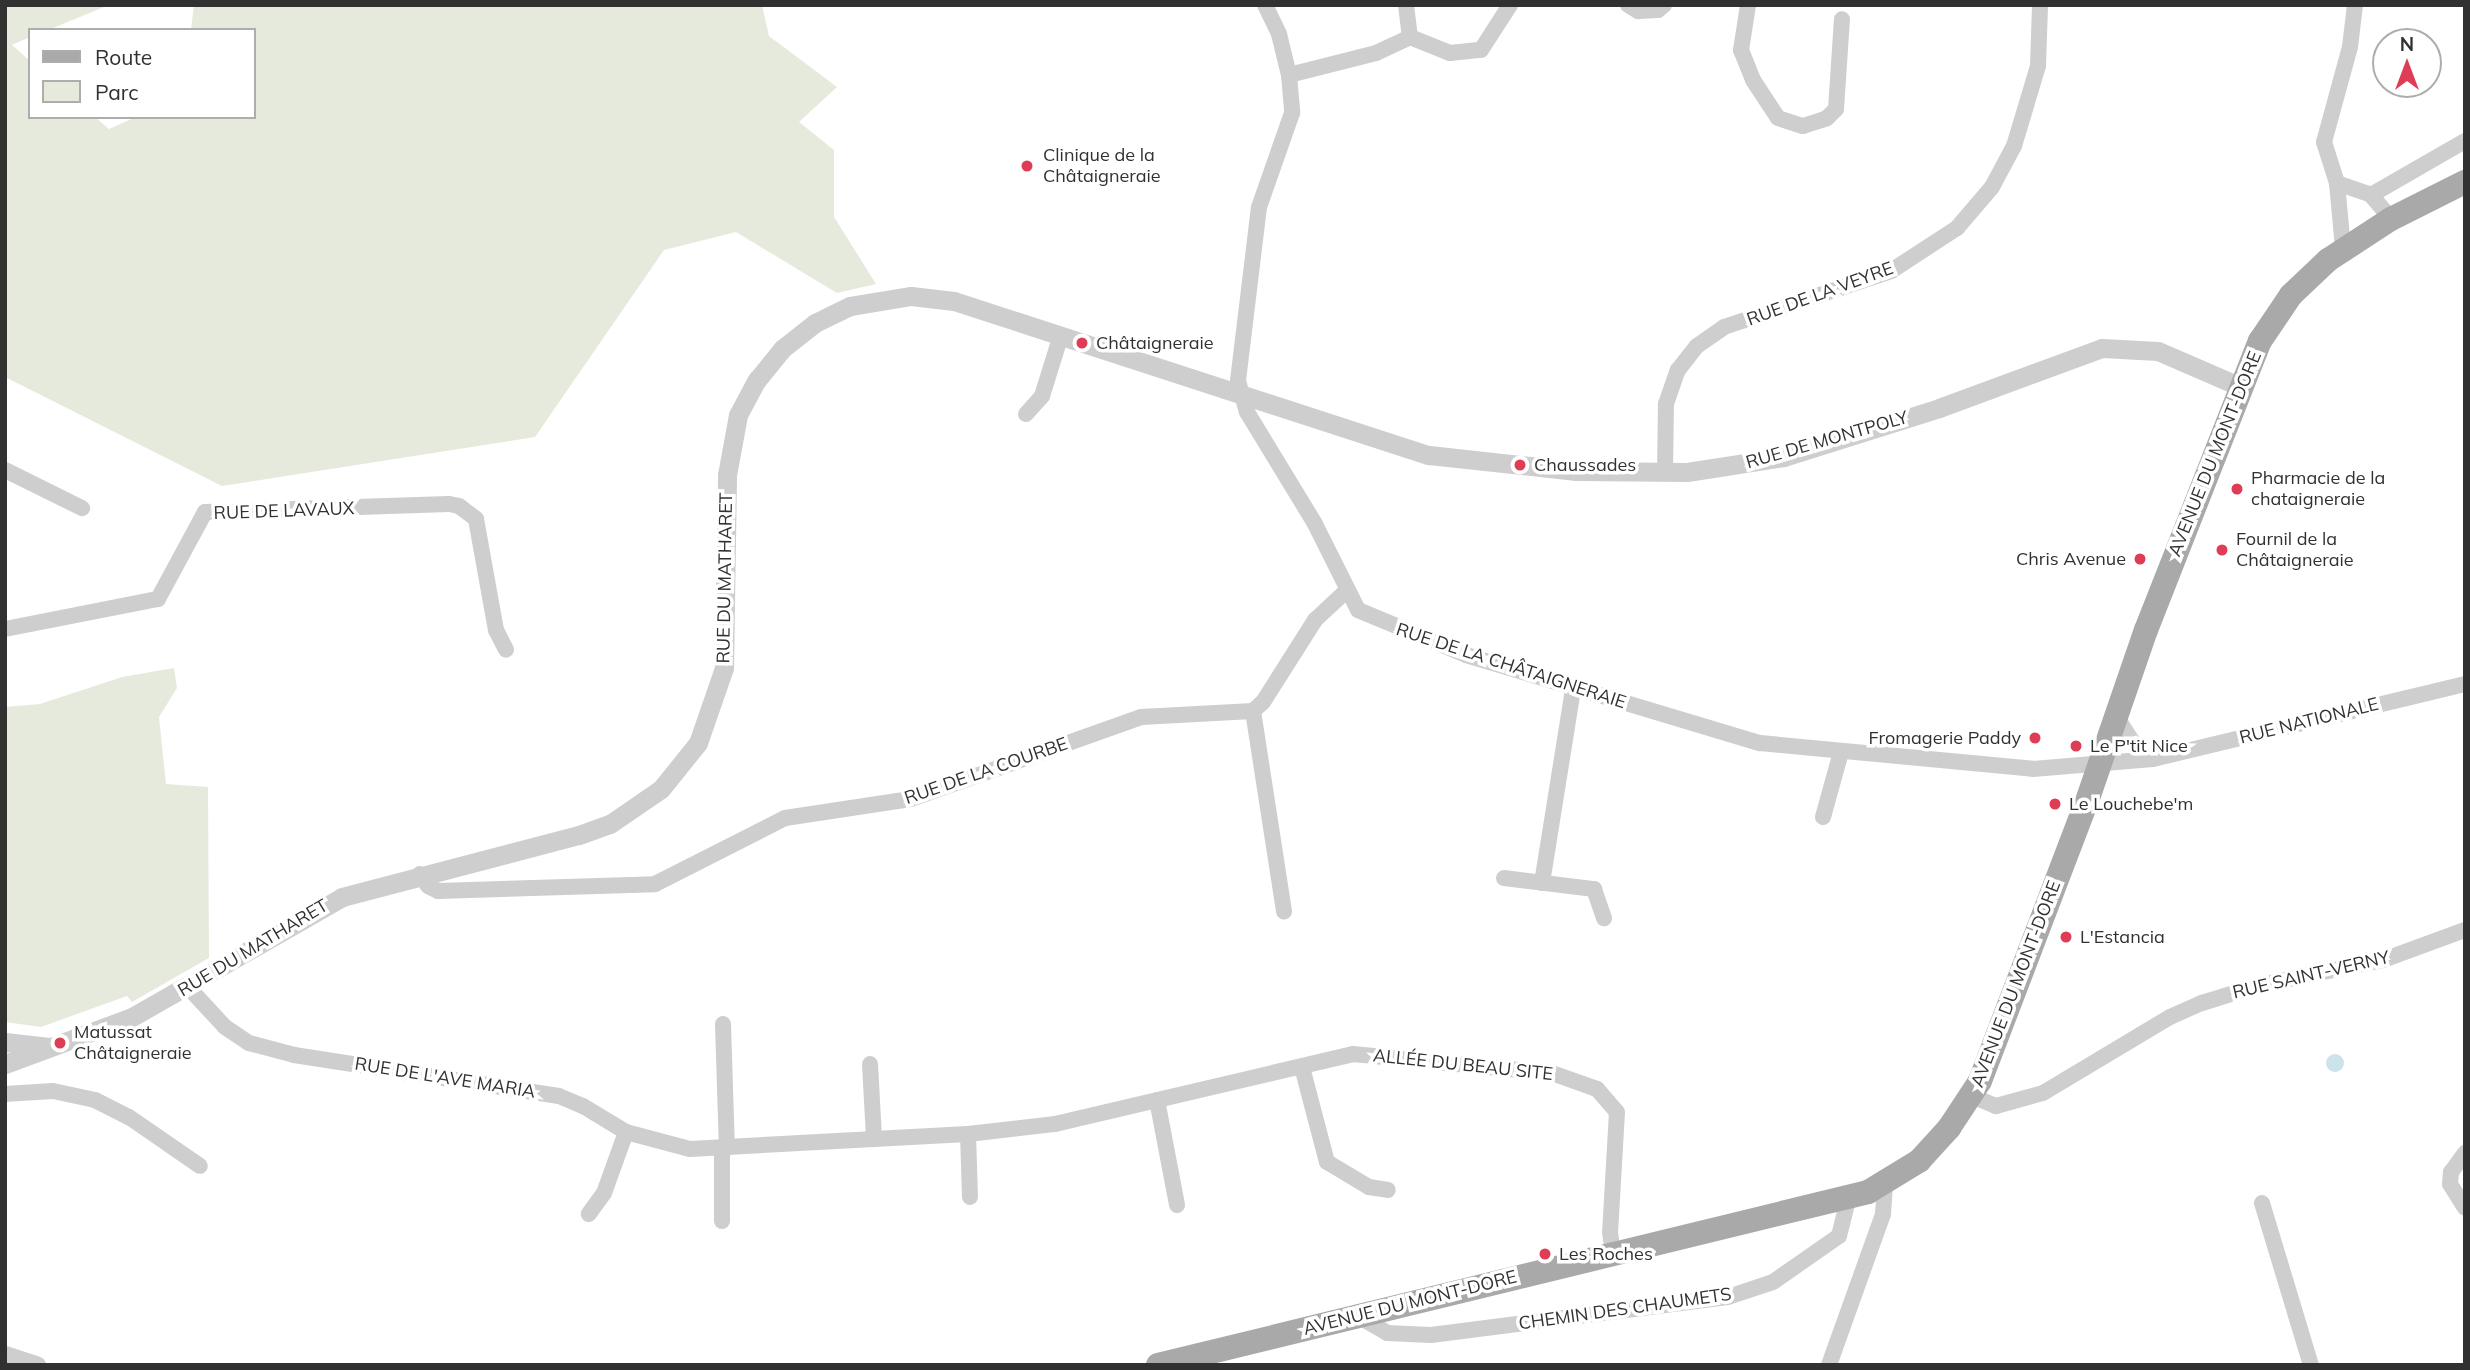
<!DOCTYPE html>
<meta charset="utf-8">
<style>
body{margin:0}
#map{position:relative;width:2470px;height:1370px;overflow:hidden;background:#fff;font-family:Mulish,sans-serif}
div>[style]{position:absolute}
.green>*{inset:0;background:#e5eadd}
.water>*{inset:0;background:#cde3ec}
.round{border-radius:50%}
.minor>*{height:16px;margin:-8px;padding:0 8px;transform-origin:8px;border-radius:8px;background:#cecece}
.tertiary>*{height:19px;margin:-9.5px;padding:0 9.5px;transform-origin:9.5px;border-radius:9.5px;background:#cecece}
.primary>*{height:24px;margin:-12px;padding:0 12px;transform-origin:12px;border-radius:12px;background:#a9a9a9}
.dots>*{width:19px;height:19px;translate:-50% -50%;box-sizing:border-box;border:4px solid #fff;border-radius:50%}
span{translate:-50% -50%;white-space:nowrap;text-align:center;line-height:1.15;-webkit-text-stroke:7px #fff;paint-order:stroke}
.poi-label{font-size:18px;color:#313131}
.left{translate:0 -50%;text-align:left}
.right{translate:-100% -50%;text-align:right}
.street-label{font-size:18px;color:#313131}
.frame{position:absolute;inset:0;border:7px solid #313131;pointer-events:none}
.legend{position:absolute;left:28px;top:28px;width:228px;height:91px;box-sizing:border-box;background:#fff;border:2px solid #adadad;margin:0;padding:9px 12px;list-style:none;font-size:21px;color:#313131}
.legend li{display:flex;align-items:center;gap:14px;height:35px}
.legend b{width:35px;border:2px solid #adadad}
.north{position:absolute;left:2372px;top:28px;width:70px;height:70px;box-sizing:border-box;background:#fff;border:2px solid #adadad;border-radius:50%;rotate:0deg;font-size:19px;font-weight:700;line-height:28px;text-align:center;color:#313131}
.north::after{content:'';display:block;margin:auto;width:24px;height:32px;background:#df3c55;clip-path:polygon(50% 0,100% 100%,50% 72%,0 100%)}
</style>
<div id="map">
<div class="green">
<div style="clip-path:polygon(5px 5px,109px 5px,48px 30px,30px 30px,30px 37px,12px 45px,30px 61px,30px 117px,95px 117px,109px 129px,136px 117px,254px 117px,254px 30px,191px 30px,194px 5px,762px 5px,769px 36px,837px 87px,799px 122px,834px 150px,834px 217px,876px 284px,837px 293px,736px 232px,664px 250px,535px 437px,222px 486px,5px 377px)"></div>
<div style="clip-path:polygon(174px 668px,177px 688px,159px 717px,166px 784px,208px 787px,209px 958px,132px 1002px,127px 996px,41px 1027px,5px 1022px,5px 707px,40px 704px,122px 677px)"></div>
</div>
<div class="water">
<div class="round" style="left:2326px;top:1054px;width:18px;height:18px"></div>
</div>
<div class="minor">
<div style="left:1265px;top:5px;width:32px;rotate:64deg"></div>
<div style="left:1279px;top:34px;width:42px;rotate:76.3deg"></div>
<div style="left:1289px;top:75px;width:38px;rotate:85deg"></div>
<div style="left:1292px;top:113px;width:100px;rotate:109.3deg"></div>
<div style="left:1259px;top:207px;width:175px;rotate:96.9deg"></div>
<div style="left:1238px;top:381px;width:32px;rotate:74deg"></div>
<div style="left:1247px;top:412px;width:131px;rotate:58.7deg"></div>
<div style="left:1315px;top:524px;width:96px;rotate:63.4deg"></div>
<div style="left:1358px;top:610px;width:117px;rotate:22.6deg"></div>
<div style="left:1466px;top:655px;width:307px;rotate:16.7deg"></div>
<div style="left:1760px;top:743px;width:274px;rotate:5.4deg"></div>
<div style="left:2033px;top:769px;width:120px;rotate:-4.8deg"></div>
<div style="left:2153px;top:759px;width:321px;rotate:-13.5deg"></div>
<div style="left:1406px;top:5px;width:32px;rotate:83deg"></div>
<div style="left:1628px;top:5px;width:12px;rotate:31deg"></div>
<div style="left:1638px;top:11px;width:20px;rotate:-3deg"></div>
<div style="left:1658px;top:10px;width:8px;rotate:-40deg"></div>
<div style="left:1748px;top:5px;width:46px;rotate:98.8deg"></div>
<div style="left:1741px;top:50px;width:32px;rotate:68deg"></div>
<div style="left:1753px;top:80px;width:45px;rotate:56.7deg"></div>
<div style="left:1778px;top:118px;width:26px;rotate:18deg"></div>
<div style="left:1803px;top:126px;width:25px;rotate:-18deg"></div>
<div style="left:1827px;top:118px;width:13px;rotate:-45deg"></div>
<div style="left:1836px;top:109px;width:90px;rotate:-86.2deg"></div>
<div style="left:1289px;top:75px;width:90px;rotate:-14.2deg"></div>
<div style="left:1376px;top:53px;width:38px;rotate:-25deg"></div>
<div style="left:1410px;top:37px;width:43px;rotate:21.8deg"></div>
<div style="left:1450px;top:53px;width:31px;rotate:-6deg"></div>
<div style="left:1481px;top:50px;width:54px;rotate:-57.2deg"></div>
<div style="left:2337px;top:183px;width:36px;rotate:19deg"></div>
<div style="left:2371px;top:195px;width:31px;rotate:50deg"></div>
<div style="left:2371px;top:195px;width:108px;rotate:-29.9deg"></div>
<div style="left:2343px;top:248px;width:65px;rotate:-95.3deg"></div>
<div style="left:2337px;top:183px;width:43px;rotate:-107.6deg"></div>
<div style="left:2324px;top:142px;width:98px;rotate:-74.7deg"></div>
<div style="left:2350px;top:47px;width:42px;rotate:-83.2deg"></div>
<div style="left:1026px;top:414px;width:24px;rotate:-48deg"></div>
<div style="left:1042px;top:396px;width:64px;rotate:-72.7deg"></div>
<div style="left:5px;top:470px;width:86px;rotate:26.3deg"></div>
<div style="left:1665px;top:473px;width:69px;rotate:-89.2deg"></div>
<div style="left:1666px;top:404px;width:36px;rotate:-71deg"></div>
<div style="left:1678px;top:370px;width:31px;rotate:-52deg"></div>
<div style="left:1697px;top:346px;width:33px;rotate:-35deg"></div>
<div style="left:1724px;top:327px;width:176px;rotate:-18.5deg"></div>
<div style="left:1891px;top:271px;width:79px;rotate:-33.1deg"></div>
<div style="left:1957px;top:228px;width:54px;rotate:-49.5deg"></div>
<div style="left:1992px;top:187px;width:47px;rotate:-61.8deg"></div>
<div style="left:2014px;top:146px;width:84px;rotate:-73.3deg"></div>
<div style="left:2038px;top:66px;width:61px;rotate:-88.1deg"></div>
<div style="left:5px;top:629px;width:156px;rotate:-11.1deg"></div>
<div style="left:158px;top:599px;width:99px;rotate:-61.6deg"></div>
<div style="left:205px;top:512px;width:244px;rotate:-1.9deg"></div>
<div style="left:449px;top:504px;width:10px;rotate:11deg"></div>
<div style="left:459px;top:506px;width:21px;rotate:37deg"></div>
<div style="left:476px;top:519px;width:113px;rotate:79.8deg"></div>
<div style="left:496px;top:630px;width:22px;rotate:63deg"></div>
<div style="left:1253px;top:711px;width:203px;rotate:81.2deg"></div>
<div style="left:2116px;top:716px;width:31px;rotate:57deg"></div>
<div style="left:2133px;top:742px;width:26px;rotate:40deg"></div>
<div style="left:1823px;top:817px;width:67px;rotate:-74.5deg"></div>
<div style="left:420px;top:874px;width:14px;rotate:56deg"></div>
<div style="left:428px;top:886px;width:11px;rotate:27deg"></div>
<div style="left:438px;top:891px;width:217px;rotate:-1.8deg"></div>
<div style="left:655px;top:884px;width:146px;rotate:-26.9deg"></div>
<div style="left:785px;top:818px;width:127px;rotate:-8.6deg"></div>
<div style="left:911px;top:799px;width:244px;rotate:-19.6deg"></div>
<div style="left:1141px;top:717px;width:112px;rotate:-3.1deg"></div>
<div style="left:1253px;top:711px;width:13px;rotate:-42deg"></div>
<div style="left:1263px;top:702px;width:97px;rotate:-57.6deg"></div>
<div style="left:1315px;top:620px;width:41px;rotate:-43deg"></div>
<div style="left:1504px;top:878px;width:91px;rotate:7deg"></div>
<div style="left:1594px;top:889px;width:31px;rotate:71deg"></div>
<div style="left:1542px;top:883px;width:195px;rotate:-80.9deg"></div>
<div style="left:188px;top:987px;width:54px;rotate:47.2deg"></div>
<div style="left:225px;top:1027px;width:29px;rotate:34deg"></div>
<div style="left:249px;top:1043px;width:47px;rotate:14.9deg"></div>
<div style="left:294px;top:1055px;width:268px;rotate:8.8deg"></div>
<div style="left:559px;top:1096px;width:26px;rotate:23deg"></div>
<div style="left:583px;top:1106px;width:50px;rotate:31.2deg"></div>
<div style="left:626px;top:1132px;width:65px;rotate:109.8deg"></div>
<div style="left:604px;top:1193px;width:26px;rotate:126deg"></div>
<div style="left:723px;top:1024px;width:124px;rotate:88.2deg"></div>
<div style="left:870px;top:1064px;width:74px;rotate:86.9deg"></div>
<div style="left:1302px;top:1067px;width:98px;rotate:75.3deg"></div>
<div style="left:1327px;top:1162px;width:49px;rotate:30.8deg"></div>
<div style="left:1369px;top:1187px;width:19px;rotate:9deg"></div>
<div style="left:5px;top:1094px;width:48px;rotate:-3.6deg"></div>
<div style="left:53px;top:1091px;width:43px;rotate:12.1deg"></div>
<div style="left:95px;top:1100px;width:38px;rotate:27deg"></div>
<div style="left:129px;top:1117px;width:86px;rotate:34.6deg"></div>
<div style="left:1972px;top:1096px;width:26px;rotate:23deg"></div>
<div style="left:1996px;top:1106px;width:49px;rotate:-15.5deg"></div>
<div style="left:2043px;top:1093px;width:148px;rotate:-30.9deg"></div>
<div style="left:2170px;top:1017px;width:35px;rotate:-24deg"></div>
<div style="left:2202px;top:1003px;width:61px;rotate:-17.2deg"></div>
<div style="left:2260px;top:985px;width:126px;rotate:-11.5deg"></div>
<div style="left:2383px;top:960px;width:87px;rotate:-20.1deg"></div>
<div style="left:1157px;top:1100px;width:107px;rotate:79.2deg"></div>
<div style="left:626px;top:1132px;width:66px;rotate:14.9deg"></div>
<div style="left:690px;top:1149px;width:278px;rotate:-3.1deg"></div>
<div style="left:968px;top:1134px;width:88px;rotate:-6.6deg"></div>
<div style="left:1055px;top:1124px;width:306px;rotate:-13.2deg"></div>
<div style="left:1353px;top:1054px;width:200px;rotate:5.5deg"></div>
<div style="left:1552px;top:1073px;width:48px;rotate:19.6deg"></div>
<div style="left:1597px;top:1089px;width:30px;rotate:49deg"></div>
<div style="left:1617px;top:1112px;width:120px;rotate:93.3deg"></div>
<div style="left:1610px;top:1232px;width:22px;rotate:82deg"></div>
<div style="left:968px;top:1134px;width:63px;rotate:88.2deg"></div>
<div style="left:722px;top:1148px;width:73px;rotate:90deg"></div>
<div style="left:2465px;top:1153px;width:24px;rotate:126deg"></div>
<div style="left:2451px;top:1172px;width:12px;rotate:95deg"></div>
<div style="left:2450px;top:1184px;width:28px;rotate:58deg"></div>
<div style="left:2262px;top:1203px;width:169px;rotate:73.2deg"></div>
<div style="left:1358px;top:1316px;width:34px;rotate:30deg"></div>
<div style="left:1387px;top:1333px;width:44px;rotate:2.6deg"></div>
<div style="left:1431px;top:1335px;width:299px;rotate:-7.3deg"></div>
<div style="left:1728px;top:1297px;width:47px;rotate:-18.4deg"></div>
<div style="left:1773px;top:1282px;width:80px;rotate:-34.9deg"></div>
<div style="left:1839px;top:1236px;width:41px;rotate:-76deg"></div>
<div style="left:1829px;top:1365px;width:160px;rotate:-70.3deg"></div>
<div style="left:1883px;top:1214px;width:29px;rotate:-86deg"></div>
</div>
<div class="tertiary">
<div style="left:5px;top:1042px;width:44px;rotate:6.5deg"></div>
<div style="left:5px;top:1064px;width:135px;rotate:-20.3deg"></div>
<div style="left:132px;top:1017px;width:242px;rotate:-29.7deg"></div>
<div style="left:342px;top:897px;width:245px;rotate:-14.7deg"></div>
<div style="left:579px;top:835px;width:33px;rotate:-20deg"></div>
<div style="left:610px;top:824px;width:62px;rotate:-34.5deg"></div>
<div style="left:661px;top:789px;width:59px;rotate:-51.2deg"></div>
<div style="left:698px;top:743px;width:79px;rotate:-70.9deg"></div>
<div style="left:724px;top:668px;width:193px;rotate:-89.1deg"></div>
<div style="left:727px;top:475px;width:61px;rotate:-79.6deg"></div>
<div style="left:738px;top:415px;width:40px;rotate:-62deg"></div>
<div style="left:757px;top:380px;width:40px;rotate:-51deg"></div>
<div style="left:782px;top:349px;width:42px;rotate:-38.2deg"></div>
<div style="left:815px;top:323px;width:39px;rotate:-26deg"></div>
<div style="left:850px;top:306px;width:62px;rotate:-9.3deg"></div>
<div style="left:911px;top:296px;width:43px;rotate:6.6deg"></div>
<div style="left:954px;top:301px;width:499px;rotate:18deg"></div>
<div style="left:1429px;top:455px;width:148px;rotate:6.2deg"></div>
<div style="left:1576px;top:471px;width:111px;rotate:0.5deg"></div>
<div style="left:1687px;top:472px;width:98px;rotate:-8.8deg"></div>
<div style="left:1784px;top:457px;width:163px;rotate:-17.5deg"></div>
<div style="left:1939px;top:408px;width:174px;rotate:-20.2deg"></div>
<div style="left:2102px;top:348px;width:56px;rotate:3.1deg"></div>
<div style="left:2158px;top:351px;width:88px;rotate:23.4deg"></div>
<div style="left:5px;top:1355px;width:33px;rotate:18deg"></div>
</div>
<div class="primary">
<div style="left:1158px;top:1365px;width:731px;rotate:-13.69deg"></div>
<div style="left:1868px;top:1192px;width:60px;rotate:-31.3deg"></div>
<div style="left:1919px;top:1161px;width:45px;rotate:-47.7deg"></div>
<div style="left:1949px;top:1128px;width:56px;rotate:-56.6deg"></div>
<div style="left:1980px;top:1081px;width:297px;rotate:-69.1deg"></div>
<div style="left:2086px;top:804px;width:184px;rotate:-71deg"></div>
<div style="left:2146px;top:630px;width:311px;rotate:-68.5deg"></div>
<div style="left:2260px;top:341px;width:55px;rotate:-56deg"></div>
<div style="left:2291px;top:295px;width:51px;rotate:-43.4deg"></div>
<div style="left:2328px;top:260px;width:75px;rotate:-33.1deg"></div>
<div style="left:2391px;top:219px;width:83px;rotate:-26.6deg"></div>
</div>
<div class="dots">
<div style="left:1027px;top:166px;background:#df3c55"></div>
<div style="left:1082px;top:343px;background:#df3c55"></div>
<div style="left:1520px;top:465px;background:#df3c55"></div>
<div style="left:2237px;top:489px;background:#df3c55"></div>
<div style="left:2222px;top:550px;background:#df3c55"></div>
<div style="left:2140px;top:559px;background:#df3c55"></div>
<div style="left:2035px;top:738px;background:#df3c55"></div>
<div style="left:2076px;top:746px;background:#df3c55"></div>
<div style="left:2055px;top:804px;background:#df3c55"></div>
<div style="left:2066px;top:937px;background:#df3c55"></div>
<div style="left:60px;top:1043px;background:#df3c55"></div>
<div style="left:1545px;top:1254px;background:#df3c55"></div>
</div>
<div class="poi-label">
<span class="left" style="left:1043px;top:166px">Clinique de la<br>Châtaigneraie</span>
<span class="left" style="left:1096px;top:343px">Châtaigneraie</span>
<span class="left" style="left:1534px;top:465px">Chaussades</span>
<span class="left" style="left:2251px;top:489px">Pharmacie de la<br>chataigneraie</span>
<span class="left" style="left:2236px;top:550px">Fournil de la<br>Châtaigneraie</span>
<span class="right" style="left:2126px;top:559px">Chris Avenue</span>
<span class="right" style="left:2021px;top:738px">Fromagerie Paddy</span>
<span class="left" style="left:2090px;top:746px">Le P'tit Nice</span>
<span class="left" style="left:2069px;top:804px">Le Louchebe'm</span>
<span class="left" style="left:2080px;top:937px">L'Estancia</span>
<span class="left" style="left:74px;top:1043px">Matussat<br>Châtaigneraie</span>
<span class="left" style="left:1559px;top:1254px">Les Roches</span>
</div>
<div class="street-label">
<span style="left:1820px;top:294px;rotate:-20deg">RUE DE LA VEYRE</span>
<span style="left:1827px;top:440px;rotate:-16deg">RUE DE MONTPOLY</span>
<span style="left:2215px;top:454px;rotate:-68deg">AVENUE DU MONT-DORE</span>
<span style="left:284px;top:511px;rotate:-2deg">RUE DE LAVAUX</span>
<span style="left:725px;top:578px;rotate:-89deg">RUE DU MATHARET</span>
<span style="left:1511px;top:666px;rotate:18deg">RUE DE LA CHÂTAIGNERAIE</span>
<span style="left:2309px;top:721px;rotate:-14deg">RUE NATIONALE</span>
<span style="left:986px;top:771px;rotate:-19deg">RUE DE LA COURBE</span>
<span style="left:253px;top:948px;rotate:-31deg">RUE DU MATHARET</span>
<span style="left:2311px;top:975px;rotate:-13deg">RUE SAINT-VERNY</span>
<span style="left:2016px;top:984px;rotate:-69deg">AVENUE DU MONT-DORE</span>
<span style="left:1463px;top:1065px;rotate:6deg">ALLÉE DU BEAU SITE</span>
<span style="left:445px;top:1078px;rotate:9deg">RUE DE L'AVE MARIA</span>
<span style="left:1410px;top:1303px;rotate:-14deg">AVENUE DU MONT-DORE</span>
<span style="left:1625px;top:1309px;rotate:-8deg">CHEMIN DES CHAUMETS</span>
</div>
<div class="frame"></div>
<ul class="legend">
<li><b style="height:9px;background:#a9a9a9"></b>Route</li>
<li><b style="height:19px;background:#e5eadd"></b>Parc</li>
</ul>
<div class="north">N</div>
</div>
